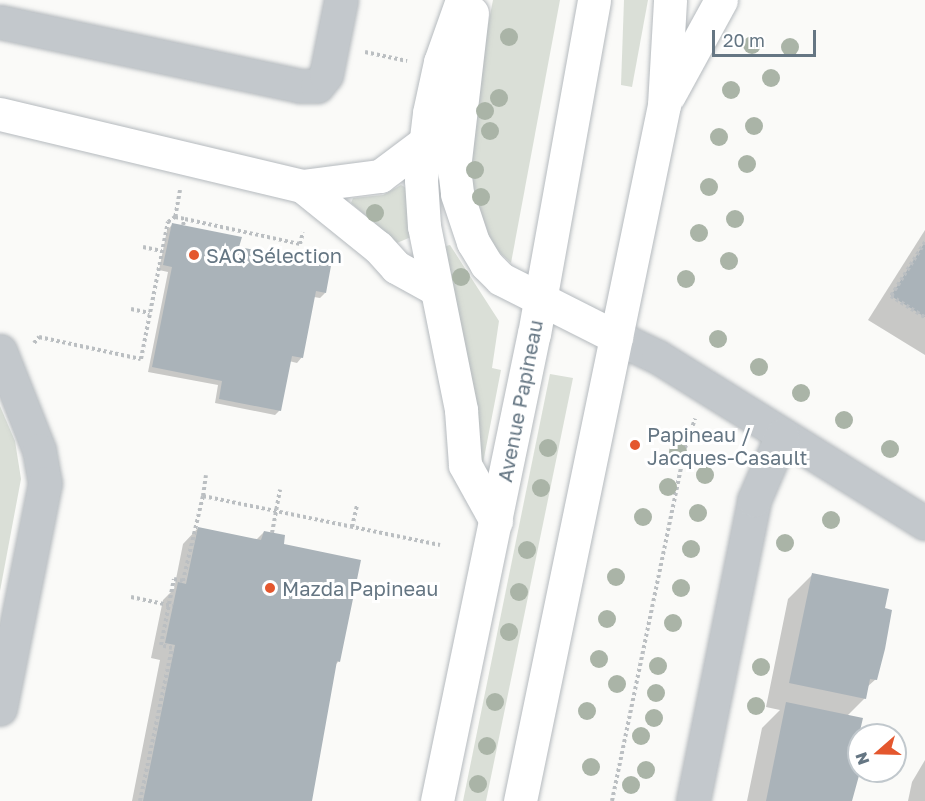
<!DOCTYPE html>
<meta charset="utf-8">
<style>
body{margin:0}
#map{position:relative;width:925px;height:801px;overflow:hidden;background:#fafaf8;font-family:"Golos Text",sans-serif}
div>[style]{position:absolute}
.green>*{inset:0;background:#dadfd7}
.shadow>*{inset:0;background:#0003}
.building>*{inset:0;background:#aab3b9}
.path>*{height:4px;margin-top:-2px;transform-origin:0;background:repeating-linear-gradient(90deg,#bbbfc2 0 3px,transparent 0 6px)}
.roads{filter:drop-shadow(0 0 2px #b5babe) drop-shadow(0 0 2px #b5babe)}
.minor>*{height:33px;margin:-16.5px;padding:0 16.5px;transform-origin:16.5px;border-radius:16.5px;background:#c3c8cc}
.major>*{height:33px;margin:-16.5px;padding:0 16.5px;transform-origin:16.5px;border-radius:16.5px;background:#fff}
.trees>*{width:18px;height:18px;margin:-9px;border-radius:50%;background:#aab4a7}
.dots>*{width:16px;height:16px;translate:-50% -50%;box-sizing:border-box;border:3px solid #fff;border-radius:50%}
span{translate:-50% -50%;white-space:nowrap;text-align:center;line-height:1.15;-webkit-text-stroke:6px #fff;paint-order:stroke}
.poi-label{font-size:20px;color:#657683}
.left{translate:0 -50%;text-align:left}
.street-label{font-size:20px;color:#657683}
.north{position:absolute;left:847px;top:723px;width:60px;height:60px;box-sizing:border-box;background:#fff;border:2px solid #c1c8cd;border-radius:50%;rotate:250deg;font-size:16px;font-weight:700;line-height:24px;text-align:center;color:#657683}
.north::after{content:'';display:block;margin:auto;width:21px;height:27px;background:#e4572e;clip-path:polygon(50% 0,100% 100%,50% 72%,0 100%)}
.scale{position:absolute;left:712px;top:30px;width:104px;height:27px;box-sizing:border-box;border:3px solid #657683;border-top:0;padding-left:8px;font-size:18px;line-height:21px;white-space:nowrap;color:#657683;-webkit-text-stroke:4px #fff;paint-order:stroke}
</style>
<div id="map">
<div class="green">
<div style="clip-path:polygon(493px 0,560px 0,511px 263px,491px 245px,468px 185px,470px 116px)"></div>
<div style="clip-path:polygon(624px 0,648px 0,632px 87px,621px 85px)"></div>
<div style="clip-path:polygon(401px 185px,408px 189px,411px 237px,397px 243px,351px 203px,353px 198px,383px 195px)"></div>
<div style="clip-path:polygon(450px 245px,499px 321px,492px 368px,501px 370px,483px 463px,478px 462px,442px 247px)"></div>
<div style="clip-path:polygon(550px 374px,573px 378px,486px 801px,463px 801px)"></div>
<div style="clip-path:polygon(0 406px,15px 441px,21px 479px,0 591px)"></div>
</div>
<div class="shadow">
<div style="clip-path:polygon(172px 225px,238px 248px,300px 260px,306px 251px,325px 293px,320px 298px,314px 297px,302px 357px,297px 363px,289px 361px,280px 410px,275px 415px,215px 403px,218px 385px,148px 372px,168px 272px,159px 270px,167px 230px)"></div>
<div style="clip-path:polygon(925px 230px,925px 355px,868px 320px)"></div>
<div style="clip-path:polygon(198px 528px,256px 540px,264px 532px,282px 545px,339px 661px,335px 665px,309px 801px,132px 801px,160px 660px,151px 658px,163px 600px,174px 589px,183px 544px)"></div>
<div style="clip-path:polygon(813px 574px,876px 679px,867px 687px,865px 698px,847px 716px,857px 739px,851px 801px,747px 801px,762px 728px,780px 710px,766px 707px,788px 599px)"></div>
<div style="clip-path:polygon(925px 760px,925px 801px,908px 801px,912px 782px)"></div>
</div>
<div class="building">
<div style="clip-path:polygon(172px 223px,242px 237px,239px 247px,303px 259px,305px 250px,333px 255px,326px 293px,316px 291px,303px 358px,292px 356px,281px 411px,219px 399px,222px 381px,152px 367px,172px 267px,163px 265px)"></div>
<div style="clip-path:polygon(925px 242px,925px 317px,891px 296px)"></div>
<div style="clip-path:polygon(198px 527px,261px 540px,264px 531px,285px 535px,284px 544px,361px 560px,340px 662px,337px 661px,312px 801px,143px 801px,175px 645px,165px 643px,178px 582px,186px 584px)"></div>
<div style="clip-path:polygon(812px 573px,889px 589px,885px 608px,892px 610px,885px 649px,877px 680px,870px 679px,866px 699px,789px 683px)"></div>
<div style="clip-path:polygon(786px 702px,863px 718px,859px 735px,860px 772px,852px 801px,766px 801px)"></div>
</div>
<div class="path">
<div style="left:365px;top:52px;width:43px;rotate:12.1deg"></div>
<div style="left:180px;top:190px;width:27px;rotate:100deg"></div>
<div style="left:175px;top:217px;width:10px;rotate:11deg"></div>
<div style="left:183px;top:225px;width:6px;rotate:-72deg"></div>
<div style="left:185px;top:219px;width:118px;rotate:12.3deg"></div>
<div style="left:300px;top:244px;width:12px;rotate:-76deg"></div>
<div style="left:925px;top:242px;width:64px;rotate:122.2deg"></div>
<div style="left:891px;top:296px;width:40px;rotate:32deg"></div>
<div style="left:143px;top:247px;width:19px;rotate:12deg"></div>
<div style="left:131px;top:309px;width:19px;rotate:12deg"></div>
<div style="left:34px;top:343px;width:8px;rotate:-50deg"></div>
<div style="left:39px;top:337px;width:104px;rotate:12.2deg"></div>
<div style="left:141px;top:359px;width:140px;rotate:-78.9deg"></div>
<div style="left:168px;top:222px;width:9px;rotate:-36deg"></div>
<div style="left:203px;top:496px;width:21px;rotate:-82deg"></div>
<div style="left:352px;top:527px;width:23px;rotate:-77deg"></div>
<div style="left:272px;top:533px;width:44px;rotate:-79.5deg"></div>
<div style="left:131px;top:597px;width:43px;rotate:12.1deg"></div>
<div style="left:140px;top:801px;width:156px;rotate:-78.2deg"></div>
<div style="left:172px;top:648px;width:11px;rotate:-165deg"></div>
<div style="left:161px;top:645px;width:67px;rotate:-78.9deg"></div>
<div style="left:174px;top:579px;width:9px;rotate:13deg"></div>
<div style="left:183px;top:581px;width:87px;rotate:-76.8deg"></div>
<div style="left:203px;top:496px;width:242px;rotate:11.7deg"></div>
<div style="left:612px;top:801px;width:360px;rotate:-78.3deg"></div>
<div style="left:685px;top:448px;width:31px;rotate:-71deg"></div>
</div>
<div class="roads">
<div class="minor">
<div style="left:0;top:22px;width:307px;rotate:12deg"></div>
<div style="left:300px;top:86px;width:17px"></div>
<div style="left:317px;top:86px;width:14px;rotate:-51deg"></div>
<div style="left:326px;top:75px;width:76px;rotate:-78.7deg"></div>
<div style="left:616px;top:337px;width:47px;rotate:25.5deg"></div>
<div style="left:658px;top:357px;width:314px;rotate:31.9deg"></div>
<div style="left:0;top:351px;width:106px;rotate:68.5deg"></div>
<div style="left:39px;top:450px;width:34px;rotate:80deg"></div>
<div style="left:45px;top:483px;width:230px;rotate:101.3deg"></div>
<div style="left:693px;top:801px;width:307px;rotate:-78.5deg"></div>
<div style="left:754px;top:500px;width:71px;rotate:-66.7deg"></div>
</div>
<div class="major">
<div style="left:462px;top:0;width:66px;rotate:109.5deg"></div>
<div style="left:440px;top:62px;width:52px;rotate:102.2deg"></div>
<div style="left:429px;top:113px;width:67px;rotate:96.8deg"></div>
<div style="left:421px;top:180px;width:46px;rotate:86.3deg"></div>
<div style="left:424px;top:226px;width:188px;rotate:78.6deg"></div>
<div style="left:461px;top:410px;width:55px;rotate:85.8deg"></div>
<div style="left:465px;top:465px;width:64px;rotate:61deg"></div>
<div style="left:472px;top:13px;width:156px;rotate:96.6deg"></div>
<div style="left:454px;top:168px;width:26px;rotate:83deg"></div>
<div style="left:457px;top:194px;width:51px;rotate:71.6deg"></div>
<div style="left:473px;top:242px;width:26px;rotate:59deg"></div>
<div style="left:486px;top:264px;width:21px;rotate:45deg"></div>
<div style="left:501px;top:279px;width:129px;rotate:26.8deg"></div>
<div style="left:669px;top:95px;width:108px;rotate:-61.3deg"></div>
<div style="left:0;top:114px;width:310px;rotate:13.4deg"></div>
<div style="left:302px;top:186px;width:79px;rotate:-7.3deg"></div>
<div style="left:380px;top:176px;width:55px;rotate:-36.9deg"></div>
<div style="left:302px;top:186px;width:97px;rotate:38.8deg"></div>
<div style="left:378px;top:247px;width:27px;rotate:48deg"></div>
<div style="left:396px;top:267px;width:43px;rotate:28.9deg"></div>
<div style="left:437px;top:801px;width:477px;rotate:-78.3deg"></div>
<div style="left:534px;top:334px;width:339px;rotate:-79.8deg"></div>
<div style="left:520px;top:801px;width:711px;rotate:-78.31deg"></div>
<div style="left:664px;top:105px;width:105px;rotate:-86.7deg"></div>
</div>
</div>
<div class="trees">
<div style="left:509px;top:37px"></div>
<div style="left:752px;top:45px"></div>
<div style="left:790px;top:47px"></div>
<div style="left:771px;top:78px"></div>
<div style="left:731px;top:90px"></div>
<div style="left:499px;top:98px"></div>
<div style="left:485px;top:111px"></div>
<div style="left:754px;top:126px"></div>
<div style="left:490px;top:131px"></div>
<div style="left:719px;top:137px"></div>
<div style="left:747px;top:164px"></div>
<div style="left:475px;top:170px"></div>
<div style="left:709px;top:187px"></div>
<div style="left:481px;top:197px"></div>
<div style="left:375px;top:213px"></div>
<div style="left:735px;top:219px"></div>
<div style="left:699px;top:233px"></div>
<div style="left:729px;top:261px"></div>
<div style="left:461px;top:277px"></div>
<div style="left:686px;top:279px"></div>
<div style="left:718px;top:339px"></div>
<div style="left:759px;top:367px"></div>
<div style="left:801px;top:393px"></div>
<div style="left:844px;top:420px"></div>
<div style="left:548px;top:448px"></div>
<div style="left:890px;top:449px"></div>
<div style="left:678px;top:452px"></div>
<div style="left:705px;top:475px"></div>
<div style="left:668px;top:487px"></div>
<div style="left:541px;top:488px"></div>
<div style="left:698px;top:513px"></div>
<div style="left:643px;top:517px"></div>
<div style="left:831px;top:520px"></div>
<div style="left:785px;top:543px"></div>
<div style="left:691px;top:549px"></div>
<div style="left:527px;top:550px"></div>
<div style="left:616px;top:577px"></div>
<div style="left:681px;top:588px"></div>
<div style="left:519px;top:592px"></div>
<div style="left:607px;top:619px"></div>
<div style="left:673px;top:623px"></div>
<div style="left:509px;top:632px"></div>
<div style="left:599px;top:659px"></div>
<div style="left:658px;top:666px"></div>
<div style="left:761px;top:667px"></div>
<div style="left:617px;top:684px"></div>
<div style="left:656px;top:693px"></div>
<div style="left:495px;top:702px"></div>
<div style="left:756px;top:706px"></div>
<div style="left:587px;top:711px"></div>
<div style="left:654px;top:718px"></div>
<div style="left:641px;top:736px"></div>
<div style="left:487px;top:746px"></div>
<div style="left:591px;top:767px"></div>
<div style="left:646px;top:770px"></div>
<div style="left:478px;top:784px"></div>
<div style="left:631px;top:785px"></div>
</div>
<div class="dots">
<div style="left:194px;top:255px;background:#e4572e"></div>
<div style="left:635px;top:445px;background:#e4572e"></div>
<div style="left:270px;top:588px;background:#e4572e"></div>
</div>
<div class="poi-label">
<span class="left" style="left:206px;top:255px">SAQ Sélection</span>
<span class="left" style="left:647px;top:446px">Papineau /<br>Jacques-Casault</span>
<span class="left" style="left:282px;top:588px">Mazda Papineau</span>
</div>
<div class="street-label">
<span style="left:520px;top:401px;rotate:-79deg">Avenue Papineau</span>
</div>
<div class="north">N</div>
<div class="scale">20 m</div>
</div>
